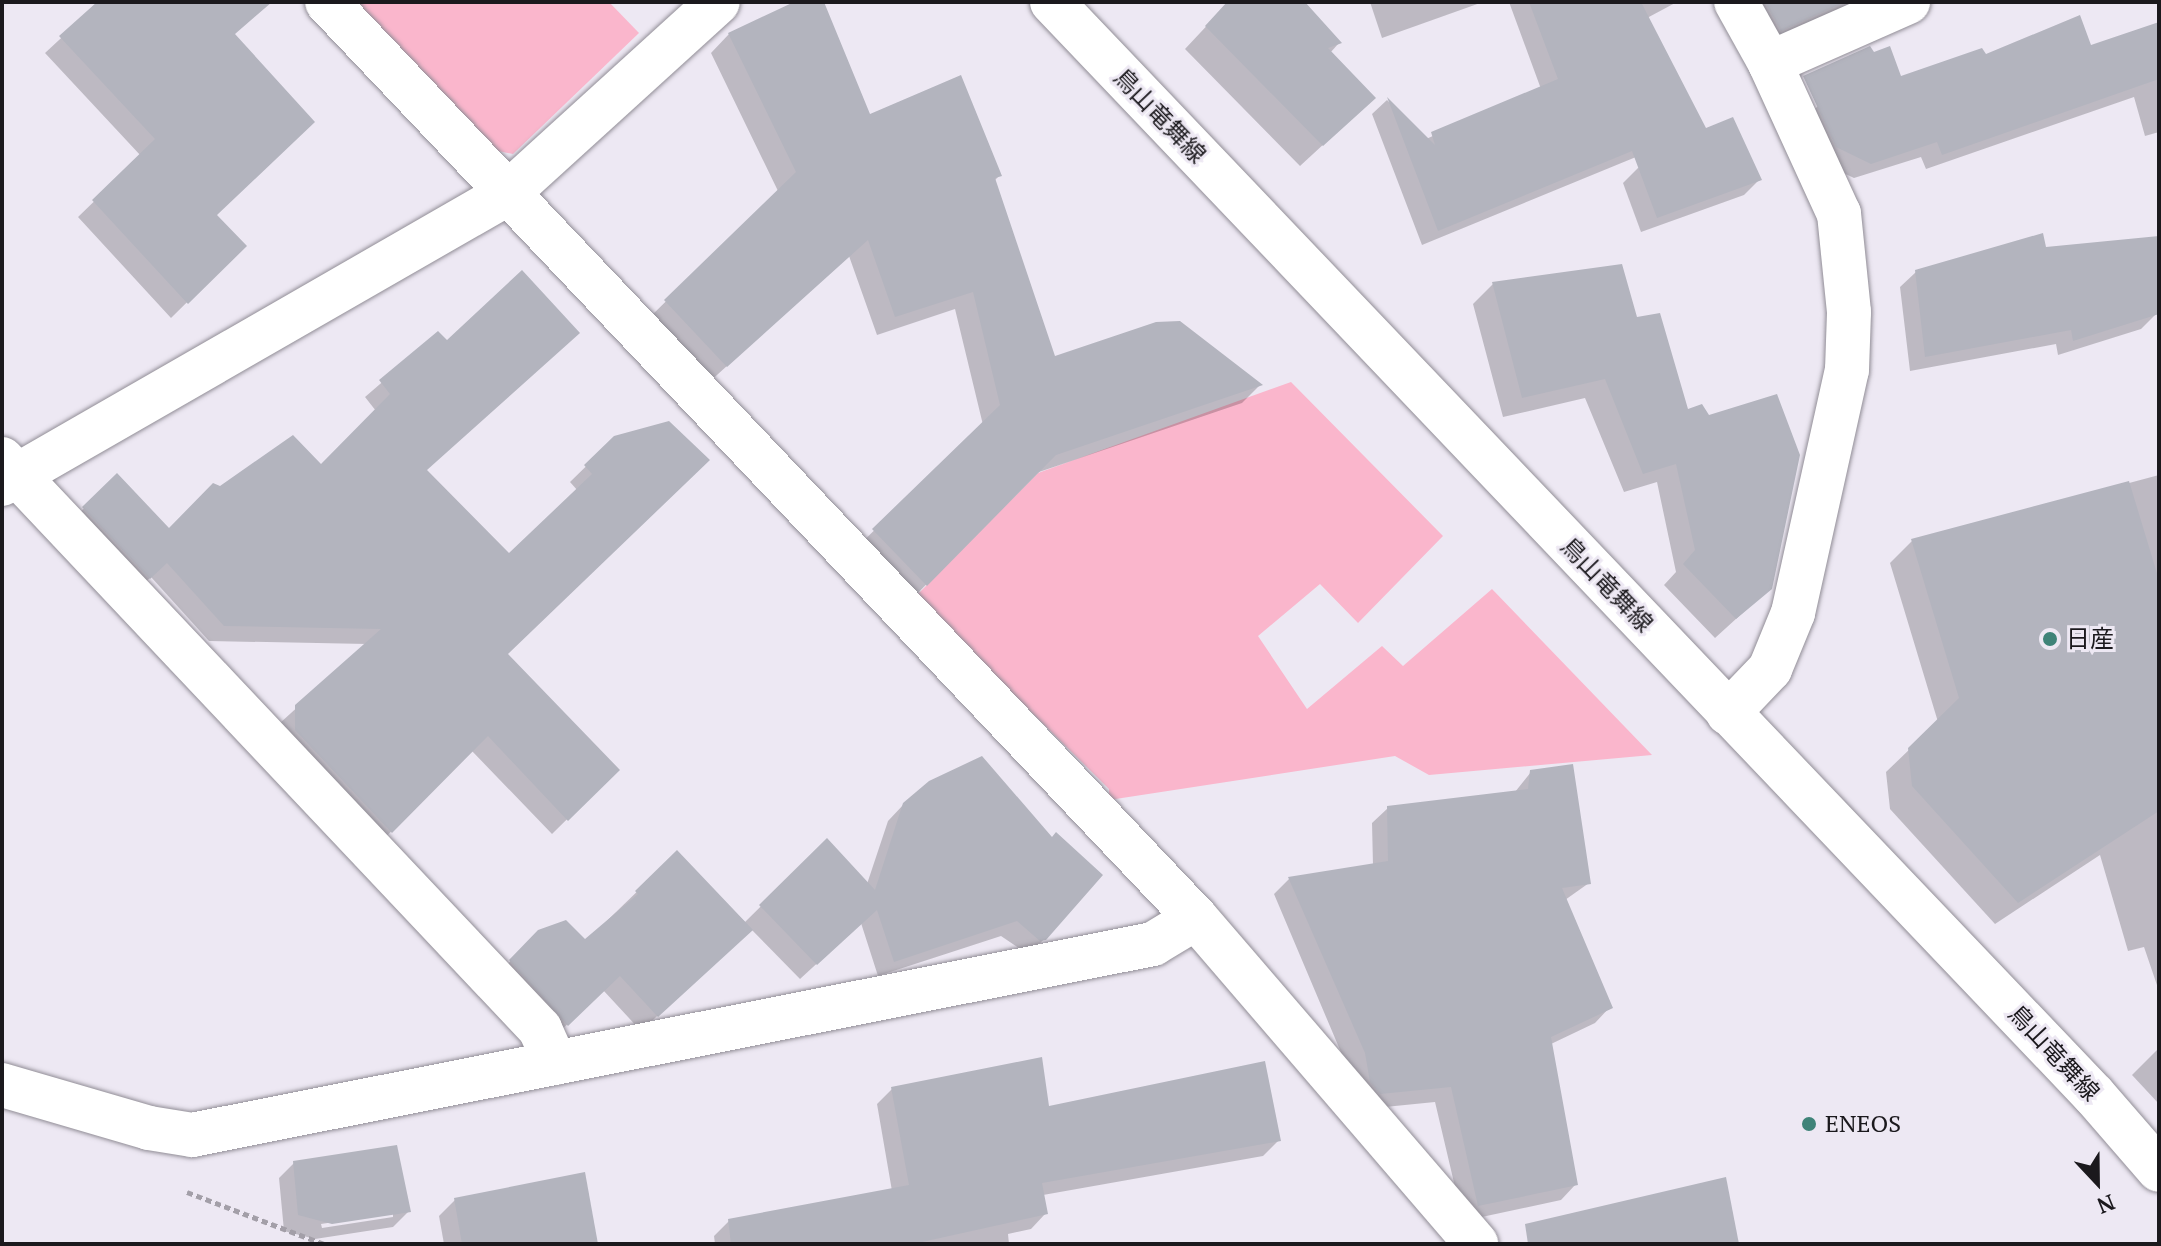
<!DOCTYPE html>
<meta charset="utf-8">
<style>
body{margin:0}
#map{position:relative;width:2161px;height:1246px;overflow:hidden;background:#ede8f3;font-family:"PT Serif","Noto Sans JP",serif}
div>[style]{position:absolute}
.green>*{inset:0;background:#fab6cc}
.shadow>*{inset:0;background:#0003}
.building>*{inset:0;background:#b3b4be}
.path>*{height:5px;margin-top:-2.5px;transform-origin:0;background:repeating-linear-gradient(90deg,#a39fa8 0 6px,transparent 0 10px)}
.roads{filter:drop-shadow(0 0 2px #918d96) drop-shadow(0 0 2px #918d96)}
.minor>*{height:44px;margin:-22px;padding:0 22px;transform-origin:22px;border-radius:22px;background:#fff}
.major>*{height:44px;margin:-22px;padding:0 22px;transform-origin:22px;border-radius:22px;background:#fff}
.dots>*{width:22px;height:22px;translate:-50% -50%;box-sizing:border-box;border:4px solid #ede8f3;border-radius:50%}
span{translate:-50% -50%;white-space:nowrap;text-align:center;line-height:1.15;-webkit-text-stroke:6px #ede8f3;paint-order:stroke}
.street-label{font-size:24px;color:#1b191d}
.poi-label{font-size:24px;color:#1b191d}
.left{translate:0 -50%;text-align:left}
.frame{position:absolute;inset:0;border:4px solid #1b191d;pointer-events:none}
.north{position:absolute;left:2057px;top:1142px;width:80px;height:80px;-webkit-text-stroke:6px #ede8f3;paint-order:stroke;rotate:158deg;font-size:22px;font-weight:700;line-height:32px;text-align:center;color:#1b191d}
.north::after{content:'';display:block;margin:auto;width:28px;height:36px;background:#1b191d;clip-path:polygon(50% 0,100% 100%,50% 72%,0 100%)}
</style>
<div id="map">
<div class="green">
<div style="clip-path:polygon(350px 2px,609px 2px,639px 33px,513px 154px,489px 149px)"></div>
<div style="clip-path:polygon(1291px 382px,1443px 536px,1358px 623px,1320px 584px,1258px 636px,1307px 709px,1382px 646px,1403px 666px,1492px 589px,1652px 755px,1429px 775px,1395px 756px,1109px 800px,1109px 789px,915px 597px,1038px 473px)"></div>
</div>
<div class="shadow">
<div style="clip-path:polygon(100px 2px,265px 2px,233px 35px,215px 215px,244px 246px,171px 318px,78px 217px,141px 156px,45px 53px)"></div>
<div style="clip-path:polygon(799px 2px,822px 2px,868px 117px,1000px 175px,994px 181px,1054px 359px,1260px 385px,1242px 403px,1036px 473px,908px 603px,855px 549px,983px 425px,955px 309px,877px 335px,849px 256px,707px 384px,647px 320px,778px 191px,711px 53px,729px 34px)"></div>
<div style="clip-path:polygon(1229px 2px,1302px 2px,1339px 43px,1330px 53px,1351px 119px,1300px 166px,1185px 49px)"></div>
<div style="clip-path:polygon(1370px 2px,1483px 2px,1382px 38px)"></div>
<div style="clip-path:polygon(1509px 2px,1677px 2px,1647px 18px,1636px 157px,1422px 245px,1372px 114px,1387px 100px,1426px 139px,1541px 89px)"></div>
<div style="clip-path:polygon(1739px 2px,1863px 2px,1764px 43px)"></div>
<div style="clip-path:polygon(2159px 24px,2159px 132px,2145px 136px,2134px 97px,1926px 169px,1921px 157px,1854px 178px,1820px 162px,1802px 122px,1818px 106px,1985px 57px,2089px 48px)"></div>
<div style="clip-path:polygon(1638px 168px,1759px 180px,1744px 195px,1641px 232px,1623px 183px)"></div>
<div style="clip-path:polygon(2045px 249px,2156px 314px,2141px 329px,2058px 355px,2056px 344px,1910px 371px,1900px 287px,1916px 272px)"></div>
<div style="clip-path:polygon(1493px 284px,1636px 319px,1687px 411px,1709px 417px,1770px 588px,1715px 638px,1664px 585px,1676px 572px,1657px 482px,1624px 492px,1585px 398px,1503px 417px,1473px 304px)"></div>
<div style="clip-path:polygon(438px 334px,425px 471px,509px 556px,578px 491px,570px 482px,615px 438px,506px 654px,617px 770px,552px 834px,471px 750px,376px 847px,280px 723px,367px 644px,209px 641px,151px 577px,133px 593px,68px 524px,117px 476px,168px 531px,220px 488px,320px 467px,376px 411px,365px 397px)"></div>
<div style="clip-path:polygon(2159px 475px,2157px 580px,2159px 991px,2144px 947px,2128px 951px,2100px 855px,1995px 924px,1890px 809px,1886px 772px,1938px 722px,1890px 563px,1912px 541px)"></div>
<div style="clip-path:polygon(1531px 772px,1589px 883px,1565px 900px,1610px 1007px,1595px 1023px,1551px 1044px,1576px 1184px,1561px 1200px,1463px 1221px,1435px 1102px,1365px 1109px,1274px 894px,1289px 879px,1373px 866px,1372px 823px,1388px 808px,1515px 792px)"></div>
<div style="clip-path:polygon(904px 804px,1045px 938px,1029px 955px,1001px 936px,878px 976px,861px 923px,800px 979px,751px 929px,641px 1031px,603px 990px,551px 1040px,495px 977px,539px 932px,585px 942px,677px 853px,745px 922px,827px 841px,867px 884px,888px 821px)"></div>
<div style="clip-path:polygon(2159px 1048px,2159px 1104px,2132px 1075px)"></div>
<div style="clip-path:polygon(892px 1089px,1047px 1108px,1279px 1140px,1263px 1156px,1043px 1195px,1046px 1213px,1031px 1229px,1008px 1234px,1009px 1244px,715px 1244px,714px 1236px,729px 1221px,892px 1191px,877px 1104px)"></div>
<div style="clip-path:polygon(evenodd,294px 1163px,409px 1211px,393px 1227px,315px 1239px,284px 1231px,279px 1178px,294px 1163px,393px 1213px,393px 1217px,322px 1228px,321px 1224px,393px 1213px)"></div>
<div style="clip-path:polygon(455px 1200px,596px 1244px,444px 1244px,439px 1216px)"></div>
</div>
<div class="building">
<div style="clip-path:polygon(97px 2px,272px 2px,235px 34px,315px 122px,217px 215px,247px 246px,188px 304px,92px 200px,155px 139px,59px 36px)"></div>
<div style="clip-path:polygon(794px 2px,824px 2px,870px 114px,961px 75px,1002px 176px,995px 178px,1055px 356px,1156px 322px,1180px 321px,1263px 385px,1056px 455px,927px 586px,872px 529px,1000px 405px,973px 292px,895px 317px,868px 240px,727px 367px,664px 300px,796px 172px,728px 33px)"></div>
<div style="clip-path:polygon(1227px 2px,1305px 2px,1342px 43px,1328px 48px,1376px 98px,1323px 146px,1205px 26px)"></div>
<div style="clip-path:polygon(1529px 2px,1641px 2px,1706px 128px,1733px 117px,1762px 180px,1657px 218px,1632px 151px,1438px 231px,1387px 97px,1435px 145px,1431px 132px,1558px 79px)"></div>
<div style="clip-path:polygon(1765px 2px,1845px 2px,1781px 31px)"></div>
<div style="clip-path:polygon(2080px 15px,2091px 45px,2159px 22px,2159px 79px,1942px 155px,1937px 142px,1871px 164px,1836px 147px,1803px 76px,1870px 46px,1874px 52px,1890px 46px,1901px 76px,1982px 48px,1986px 54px)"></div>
<div style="clip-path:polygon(2043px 233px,2046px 247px,2159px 236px,2159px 314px,2073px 341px,2071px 330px,1925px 357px,1915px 270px)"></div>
<div style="clip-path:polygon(1622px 264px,1637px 317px,1660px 313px,1688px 409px,1702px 404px,1709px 415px,1777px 394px,1800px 455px,1772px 589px,1736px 619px,1683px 564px,1695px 550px,1676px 464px,1643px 474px,1605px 379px,1522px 398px,1492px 282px)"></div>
<div style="clip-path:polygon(522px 270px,580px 333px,427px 470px,509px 553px,592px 474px,584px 465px,614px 436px,669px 421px,710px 460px,508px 654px,620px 770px,568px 821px,488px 736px,392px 833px,295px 730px,295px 705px,381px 629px,224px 626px,167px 563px,150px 579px,82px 507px,117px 473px,169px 528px,213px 483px,220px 486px,293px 435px,321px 464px,390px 394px,379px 380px,438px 331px,447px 340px)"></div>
<div style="clip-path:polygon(2129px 481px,2159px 580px,2159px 811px,2018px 903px,1912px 786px,1908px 748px,1959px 698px,1911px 539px)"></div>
<div style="clip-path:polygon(982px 756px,1052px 837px,1056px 832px,1103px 875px,1046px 940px,1040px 941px,1017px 921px,894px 962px,877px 910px,817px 965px,759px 905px,827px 838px,875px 890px,903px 803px,929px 781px)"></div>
<div style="clip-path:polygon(1573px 764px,1591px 884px,1562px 888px,1613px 1008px,1551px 1037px,1578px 1185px,1478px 1206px,1451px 1087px,1380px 1094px,1370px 1082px,1365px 1053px,1288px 877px,1388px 861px,1387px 806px,1528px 789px,1530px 770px)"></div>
<div style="clip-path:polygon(677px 850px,753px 930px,658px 1017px,620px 976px,568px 1026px,509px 960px,538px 930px,566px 920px,585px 939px,638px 894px,635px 891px)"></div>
<div style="clip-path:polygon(1042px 1057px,1049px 1106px,1265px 1061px,1281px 1141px,1042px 1183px,1048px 1214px,913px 1244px,731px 1244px,728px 1219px,909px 1185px,891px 1087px)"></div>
<div style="clip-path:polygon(397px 1145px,411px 1212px,332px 1224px,298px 1215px,293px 1161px)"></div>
<div style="clip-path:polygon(585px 1172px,598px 1244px,462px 1244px,454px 1198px)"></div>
<div style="clip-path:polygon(1726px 1177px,1739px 1244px,1528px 1244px,1525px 1224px)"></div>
</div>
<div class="path">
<div style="left:187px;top:1192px;width:147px;rotate:20.8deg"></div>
</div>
<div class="roads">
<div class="minor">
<div style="left:327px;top:2px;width:1263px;rotate:46.51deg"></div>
<div style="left:1196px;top:918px;width:430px;rotate:49.3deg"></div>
<div style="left:1770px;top:63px;width:151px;rotate:-23.8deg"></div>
<div style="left:2px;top:459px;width:784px;rotate:46.65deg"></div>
<div style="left:540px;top:1029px;width:37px;rotate:66deg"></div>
<div style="left:2px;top:484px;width:582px;rotate:-29.87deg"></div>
<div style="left:507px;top:194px;width:285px;rotate:-42.3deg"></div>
<div style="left:1728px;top:713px;width:61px;rotate:-46.3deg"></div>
<div style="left:1770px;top:669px;width:61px;rotate:-67.7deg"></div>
<div style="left:1793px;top:613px;width:249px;rotate:-77.5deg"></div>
<div style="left:1847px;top:370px;width:58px;rotate:-88deg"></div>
<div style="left:1849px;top:312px;width:99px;rotate:-95.8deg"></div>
<div style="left:1839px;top:214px;width:166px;rotate:-114.6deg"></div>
<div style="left:1770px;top:63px;width:70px;rotate:-119.1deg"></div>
<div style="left:2px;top:1085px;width:153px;rotate:16.3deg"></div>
<div style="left:149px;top:1128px;width:44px;rotate:9.2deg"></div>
<div style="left:192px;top:1135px;width:980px;rotate:-11.24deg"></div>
<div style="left:1153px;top:944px;width:50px;rotate:-31.2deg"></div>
</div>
<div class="major">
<div style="left:1052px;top:2px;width:1510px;rotate:46.37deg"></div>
<div style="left:2094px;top:1095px;width:99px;rotate:49.1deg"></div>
</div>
</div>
<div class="dots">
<div style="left:2050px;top:639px;background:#3f8378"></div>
<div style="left:1809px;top:1124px;background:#3f8378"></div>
</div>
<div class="street-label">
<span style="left:1160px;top:116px;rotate:46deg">鳥山竜舞線</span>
<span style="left:1607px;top:585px;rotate:46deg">鳥山竜舞線</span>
<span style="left:2054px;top:1053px;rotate:47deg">鳥山竜舞線</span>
</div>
<div class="poi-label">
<span class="left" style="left:2066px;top:639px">日産</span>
<span class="left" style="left:1825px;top:1124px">ENEOS</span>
</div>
<div class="frame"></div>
<div class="north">N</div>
</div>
